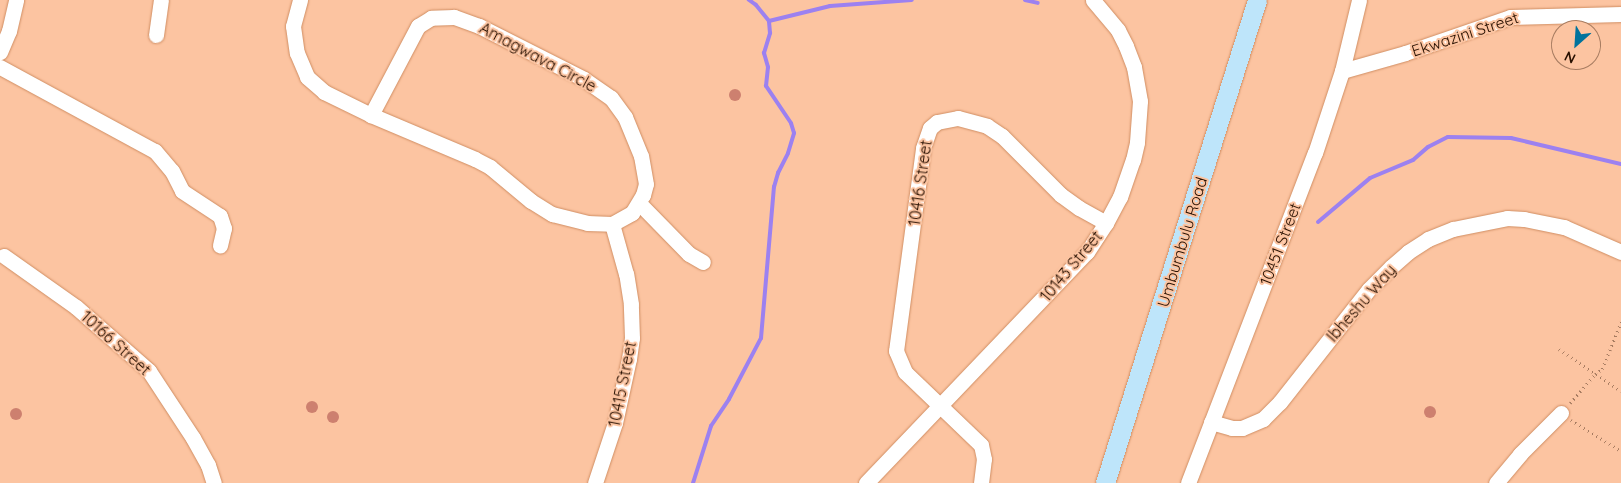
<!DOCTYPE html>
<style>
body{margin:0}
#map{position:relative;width:1621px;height:483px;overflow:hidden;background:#fcc4a1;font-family:Quicksand,sans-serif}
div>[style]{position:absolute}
.stream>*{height:4px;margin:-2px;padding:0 2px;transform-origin:2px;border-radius:2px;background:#9c81f0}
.building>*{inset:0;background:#cd806f}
.round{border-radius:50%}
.path>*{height:2.5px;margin-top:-1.25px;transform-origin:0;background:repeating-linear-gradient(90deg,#a67b60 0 1px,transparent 0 5px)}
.roads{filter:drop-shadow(0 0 1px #d08e63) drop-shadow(0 0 1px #d08e63)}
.minor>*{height:15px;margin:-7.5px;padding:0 7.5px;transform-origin:7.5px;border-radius:7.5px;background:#fff}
.major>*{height:19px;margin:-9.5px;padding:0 9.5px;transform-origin:9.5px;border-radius:9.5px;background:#bee5fa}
span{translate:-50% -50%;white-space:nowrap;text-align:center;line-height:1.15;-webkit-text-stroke:4px #fcc4a1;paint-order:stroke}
.street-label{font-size:16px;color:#281001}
.north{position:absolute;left:1551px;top:20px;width:50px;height:50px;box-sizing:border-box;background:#fcc4a1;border:1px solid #a77c61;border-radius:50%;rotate:206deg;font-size:14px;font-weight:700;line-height:20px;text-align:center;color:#281001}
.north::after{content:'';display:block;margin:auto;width:18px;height:22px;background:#00739d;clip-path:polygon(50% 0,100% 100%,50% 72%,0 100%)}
</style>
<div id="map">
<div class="stream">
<div style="left:1025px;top:0;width:13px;rotate:13deg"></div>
<div style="left:769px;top:21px;width:63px;rotate:-13.8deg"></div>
<div style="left:830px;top:6px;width:82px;rotate:-4.2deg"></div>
<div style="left:1318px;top:222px;width:68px;rotate:-40.2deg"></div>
<div style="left:1370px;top:178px;width:47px;rotate:-22.7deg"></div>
<div style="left:1413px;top:160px;width:20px;rotate:-41deg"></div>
<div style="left:1428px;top:147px;width:22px;rotate:-27deg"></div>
<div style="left:1448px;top:137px;width:63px;rotate:0.9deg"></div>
<div style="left:1511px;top:138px;width:113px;rotate:13.3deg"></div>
<div style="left:693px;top:483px;width:60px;rotate:-72.5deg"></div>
<div style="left:711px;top:426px;width:32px;rotate:-56deg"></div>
<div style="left:729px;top:399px;width:69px;rotate:-62.3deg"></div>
<div style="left:761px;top:338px;width:152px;rotate:-85.1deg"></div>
<div style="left:774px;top:187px;width:15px;rotate:-74deg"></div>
<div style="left:778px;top:173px;width:22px;rotate:-63deg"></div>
<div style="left:788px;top:153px;width:21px;rotate:-73deg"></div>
<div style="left:794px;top:133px;width:10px;rotate:-107deg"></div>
<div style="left:791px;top:123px;width:45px;rotate:-124deg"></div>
<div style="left:766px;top:86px;width:19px;rotate:-84deg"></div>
<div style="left:768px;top:67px;width:15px;rotate:-106deg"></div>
<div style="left:764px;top:53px;width:21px;rotate:-73deg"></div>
<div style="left:770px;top:33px;width:12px;rotate:-95deg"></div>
<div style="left:769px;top:21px;width:21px;rotate:-129deg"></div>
<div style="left:756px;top:5px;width:9px;rotate:-144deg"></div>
</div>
<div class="building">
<div class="round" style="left:729px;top:89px;width:12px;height:12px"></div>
<div class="round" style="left:306px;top:401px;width:12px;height:12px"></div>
<div class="round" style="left:1424px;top:406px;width:12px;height:12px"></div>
<div class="round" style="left:10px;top:408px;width:12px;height:12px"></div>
<div class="round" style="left:327px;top:411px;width:12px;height:12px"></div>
</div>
<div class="path">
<div style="left:1559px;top:349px;width:75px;rotate:34.1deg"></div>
<div style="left:1570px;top:403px;width:38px;rotate:-49deg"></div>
<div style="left:1595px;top:374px;width:9px;rotate:-36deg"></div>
<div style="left:1602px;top:369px;width:51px;rotate:-68deg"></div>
<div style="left:1571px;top:420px;width:59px;rotate:31.8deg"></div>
</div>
<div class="roads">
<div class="minor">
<div style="left:300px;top:0;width:27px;rotate:105deg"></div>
<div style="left:293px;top:26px;width:27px;rotate:82deg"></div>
<div style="left:297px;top:53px;width:26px;rotate:67deg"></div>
<div style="left:307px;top:77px;width:23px;rotate:41deg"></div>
<div style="left:324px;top:92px;width:52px;rotate:26.1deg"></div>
<div style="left:371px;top:115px;width:113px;rotate:22.9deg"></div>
<div style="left:475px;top:159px;width:17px;rotate:28deg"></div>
<div style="left:490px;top:167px;width:53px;rotate:39.7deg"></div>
<div style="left:531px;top:201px;width:25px;rotate:32deg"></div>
<div style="left:552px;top:214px;width:36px;rotate:14deg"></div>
<div style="left:587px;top:223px;width:25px;rotate:2deg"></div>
<div style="left:612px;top:224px;width:23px;rotate:-29deg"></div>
<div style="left:632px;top:213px;width:21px;rotate:-59deg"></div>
<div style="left:643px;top:195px;width:11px;rotate:-75deg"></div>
<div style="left:646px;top:184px;width:28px;rotate:-100deg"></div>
<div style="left:641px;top:156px;width:42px;rotate:-112.3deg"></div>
<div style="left:625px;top:117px;width:24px;rotate:-126deg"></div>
<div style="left:611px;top:98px;width:33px;rotate:-145deg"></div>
<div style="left:584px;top:79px;width:118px;rotate:-153.2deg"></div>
<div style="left:479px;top:26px;width:27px;rotate:-160deg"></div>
<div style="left:454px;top:17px;width:23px;rotate:178deg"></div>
<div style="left:431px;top:18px;width:15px;rotate:148deg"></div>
<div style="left:418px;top:26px;width:101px;rotate:117.8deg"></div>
<div style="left:156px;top:35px;width:35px;rotate:-82deg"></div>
<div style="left:0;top:52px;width:23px;rotate:-67deg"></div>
<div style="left:9px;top:31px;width:32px;rotate:-77deg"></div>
<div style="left:0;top:67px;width:176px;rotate:28.5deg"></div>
<div style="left:155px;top:151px;width:26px;rotate:50deg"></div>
<div style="left:172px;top:171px;width:22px;rotate:63deg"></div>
<div style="left:182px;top:191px;width:45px;rotate:33.3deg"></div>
<div style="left:220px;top:216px;width:13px;rotate:72deg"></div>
<div style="left:224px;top:228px;width:18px;rotate:103deg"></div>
<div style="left:1342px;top:71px;width:66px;rotate:-15.9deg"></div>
<div style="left:1405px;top:53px;width:111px;rotate:-18.9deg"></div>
<div style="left:1510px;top:17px;width:111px;rotate:-1.5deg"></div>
<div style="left:639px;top:203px;width:71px;rotate:45.6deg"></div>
<div style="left:689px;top:254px;width:16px;rotate:30deg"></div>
<div style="left:4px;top:256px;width:88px;rotate:35.3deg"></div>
<div style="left:76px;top:307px;width:97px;rotate:41.2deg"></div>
<div style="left:149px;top:371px;width:80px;rotate:56.7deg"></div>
<div style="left:193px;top:438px;width:31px;rotate:61deg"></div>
<div style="left:208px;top:465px;width:19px;rotate:72deg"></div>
<div style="left:1211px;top:422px;width:22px;rotate:16deg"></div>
<div style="left:1232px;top:428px;width:10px"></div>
<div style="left:1242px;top:428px;width:23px;rotate:-23deg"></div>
<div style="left:1263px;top:419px;width:24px;rotate:-45deg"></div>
<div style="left:1280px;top:402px;width:144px;rotate:-51.8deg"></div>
<div style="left:1369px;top:289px;width:31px;rotate:-45deg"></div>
<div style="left:1391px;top:267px;width:23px;rotate:-41deg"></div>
<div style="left:1408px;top:252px;width:24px;rotate:-33deg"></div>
<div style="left:1428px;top:239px;width:27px;rotate:-22deg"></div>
<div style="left:1453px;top:229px;width:55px;rotate:-11.5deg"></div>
<div style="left:1507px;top:218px;width:17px;rotate:3deg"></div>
<div style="left:1524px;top:219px;width:41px;rotate:11.3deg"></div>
<div style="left:1564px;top:227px;width:62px;rotate:23.7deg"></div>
<div style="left:595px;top:483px;width:63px;rotate:-71.6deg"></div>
<div style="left:615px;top:423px;width:66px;rotate:-77.7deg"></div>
<div style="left:629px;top:359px;width:21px;rotate:-82deg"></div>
<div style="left:632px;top:338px;width:34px;rotate:-92deg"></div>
<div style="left:631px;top:304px;width:30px;rotate:-99deg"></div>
<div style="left:626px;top:274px;width:52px;rotate:-105.6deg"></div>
<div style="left:866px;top:483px;width:320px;rotate:-46.3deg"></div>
<div style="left:1087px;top:252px;width:35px;rotate:-57deg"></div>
<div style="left:1106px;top:223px;width:30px;rotate:-62deg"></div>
<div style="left:1120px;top:197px;width:39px;rotate:-71deg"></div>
<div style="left:1133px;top:160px;width:18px;rotate:-77deg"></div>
<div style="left:1137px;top:142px;width:41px;rotate:-85.8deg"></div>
<div style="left:1140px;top:101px;width:35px;rotate:-100deg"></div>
<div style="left:1134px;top:67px;width:22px;rotate:-111deg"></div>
<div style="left:1126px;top:46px;width:18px;rotate:-117deg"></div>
<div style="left:1118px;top:30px;width:39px;rotate:-130deg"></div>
<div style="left:981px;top:483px;width:24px;rotate:-83deg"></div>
<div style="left:984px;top:459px;width:14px;rotate:-102deg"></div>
<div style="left:981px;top:445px;width:105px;rotate:-136.2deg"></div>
<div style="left:905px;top:372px;width:23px;rotate:-113deg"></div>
<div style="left:896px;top:351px;width:205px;rotate:-82.4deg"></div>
<div style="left:923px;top:148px;width:21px;rotate:-71deg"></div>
<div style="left:930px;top:128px;width:9px;rotate:-41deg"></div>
<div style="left:937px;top:122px;width:21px;rotate:-11deg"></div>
<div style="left:958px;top:118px;width:30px;rotate:15deg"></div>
<div style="left:987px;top:126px;width:18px;rotate:34deg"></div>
<div style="left:1002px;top:136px;width:83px;rotate:45deg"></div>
<div style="left:1061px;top:195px;width:22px;rotate:36deg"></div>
<div style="left:1079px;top:208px;width:31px;rotate:29deg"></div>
<div style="left:1188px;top:483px;width:354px;rotate:-69deg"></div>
<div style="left:1315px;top:153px;width:86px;rotate:-71.8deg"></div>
<div style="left:1342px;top:71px;width:73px;rotate:-76.5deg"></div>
<div style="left:1496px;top:483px;width:38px;rotate:-50deg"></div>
<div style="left:1520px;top:454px;width:58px;rotate:-45deg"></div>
</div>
<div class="major">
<div style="left:1105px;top:483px;width:506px;rotate:-72.53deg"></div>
</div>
</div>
<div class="street-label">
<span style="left:1465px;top:34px;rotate:-18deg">Ekwazini Street</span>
<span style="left:538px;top:57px;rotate:28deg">Amagwava Circle</span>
<span style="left:920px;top:183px;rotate:-82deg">10416 Street</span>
<span style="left:1182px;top:242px;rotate:-73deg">Umbumbulu Road</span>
<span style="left:1280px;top:244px;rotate:-69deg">10451 Street</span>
<span style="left:1071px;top:266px;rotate:-50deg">10143 Street</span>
<span style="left:1361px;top:303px;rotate:-49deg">Ibheshu Way</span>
<span style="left:116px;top:343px;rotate:42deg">10166 Street</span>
<span style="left:622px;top:384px;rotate:-79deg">10415 Street</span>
</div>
<div class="north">N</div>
</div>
